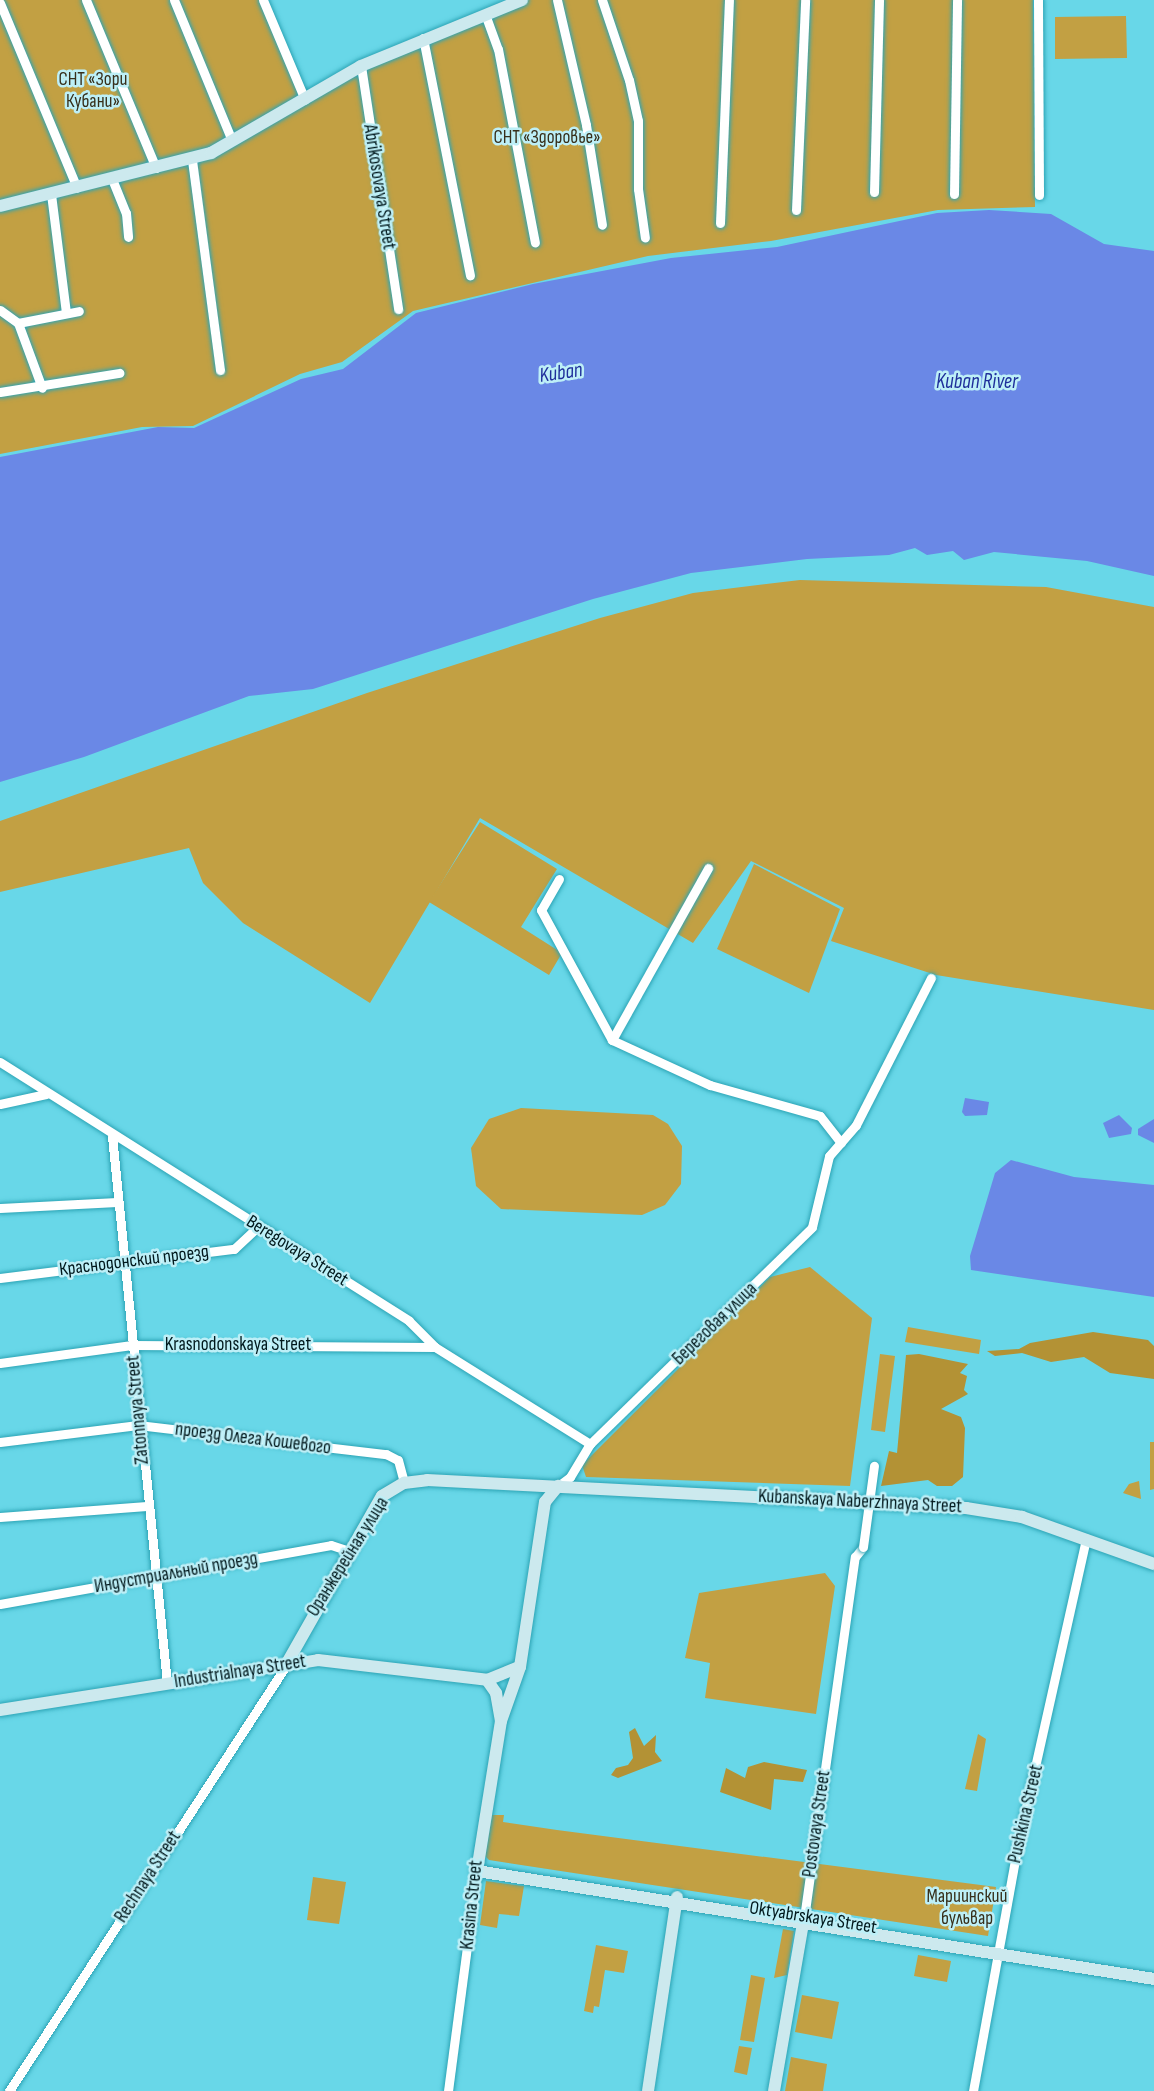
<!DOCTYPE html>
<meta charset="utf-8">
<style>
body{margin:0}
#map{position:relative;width:1154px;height:2091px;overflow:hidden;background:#68d7e8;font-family:"Sofia Sans Condensed",sans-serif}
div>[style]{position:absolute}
.green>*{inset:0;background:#c2a043}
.forest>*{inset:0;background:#b39235}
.water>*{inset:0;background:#6a88e6}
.roads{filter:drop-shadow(0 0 2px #2ca4b5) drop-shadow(0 0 2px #2ca4b5)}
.street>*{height:9px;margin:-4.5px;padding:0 4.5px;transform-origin:4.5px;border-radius:4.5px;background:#fff}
.secondary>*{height:12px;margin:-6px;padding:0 6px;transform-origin:6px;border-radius:6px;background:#cce9ee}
.bridges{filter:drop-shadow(0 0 2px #2ca4b5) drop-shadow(0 0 2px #2ca4b5)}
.street-bridge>*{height:9px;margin:-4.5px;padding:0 4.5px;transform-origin:4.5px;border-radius:4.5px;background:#fff}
span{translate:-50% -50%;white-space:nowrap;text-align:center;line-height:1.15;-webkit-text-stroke:5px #bdeff7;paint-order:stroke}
.park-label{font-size:19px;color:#372f1b}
.street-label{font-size:19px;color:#01181c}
.water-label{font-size:21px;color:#1f2f9b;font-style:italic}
</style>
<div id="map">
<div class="green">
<div style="clip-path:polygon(0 0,262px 0,305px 100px,361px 66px,522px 0,1033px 0,1035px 207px,938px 210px,771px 241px,648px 256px,413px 311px,342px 362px,300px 374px,193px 426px,142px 427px,0 454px)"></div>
<div style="clip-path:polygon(1126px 16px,1127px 58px,1055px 59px,1055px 17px)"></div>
<div style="clip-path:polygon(800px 580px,1046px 587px,1154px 607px,1154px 1010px,936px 975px,831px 941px,844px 908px,751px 861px,693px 943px,480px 818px,370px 1003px,243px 923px,203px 883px,189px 848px,0 892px,0 821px,367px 693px,600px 618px,693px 593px)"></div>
<div style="clip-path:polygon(480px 822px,557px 869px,521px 927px,562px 953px,549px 975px,429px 902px)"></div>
<div style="clip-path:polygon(754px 864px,840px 909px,809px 993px,717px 949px)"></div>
<div style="clip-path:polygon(521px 1108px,653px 1115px,668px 1124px,682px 1146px,681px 1184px,665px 1205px,642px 1215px,501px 1209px,476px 1186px,471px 1148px,489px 1119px)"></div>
<div style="clip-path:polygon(810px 1267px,872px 1318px,850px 1486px,586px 1477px,582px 1465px,770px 1277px)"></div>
<div style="clip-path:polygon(908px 1327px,981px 1340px,979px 1354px,905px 1342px)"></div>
<div style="clip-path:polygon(880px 1354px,895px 1356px,885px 1432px,871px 1430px)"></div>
<div style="clip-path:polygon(1150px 1442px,1154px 1442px,1154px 1489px,1150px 1490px)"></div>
<div style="clip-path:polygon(1139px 1481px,1141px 1499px,1123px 1493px,1129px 1484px)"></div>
<div style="clip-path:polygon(825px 1573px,835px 1586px,816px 1714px,705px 1698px,710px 1663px,685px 1658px,699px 1593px)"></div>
<div style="clip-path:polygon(978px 1734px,986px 1739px,977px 1791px,965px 1789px)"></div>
<div style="clip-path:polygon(492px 1815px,504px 1815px,503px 1822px,557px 1830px,996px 1887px,988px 1936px,489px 1860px,485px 1856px)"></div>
<div style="clip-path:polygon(313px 1877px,346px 1882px,339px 1924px,307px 1920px)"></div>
<div style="clip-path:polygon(486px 1881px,524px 1886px,519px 1916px,499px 1914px,497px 1928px,480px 1925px)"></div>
<div style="clip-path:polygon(783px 1929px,794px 1931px,787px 1975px,774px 1978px)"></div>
<div style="clip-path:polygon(596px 1945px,628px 1951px,624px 1973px,605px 1970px,599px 2007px,594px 2006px,593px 2013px,584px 2011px)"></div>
<div style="clip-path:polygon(918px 1955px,951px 1961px,947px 1982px,914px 1976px)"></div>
<div style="clip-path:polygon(751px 1975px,765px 1978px,754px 2042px,740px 2040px)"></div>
<div style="clip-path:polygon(802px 1995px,839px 2002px,832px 2039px,795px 2032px)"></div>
<div style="clip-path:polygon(739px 2046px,752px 2048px,747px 2075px,734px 2072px)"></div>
<div style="clip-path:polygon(791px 2057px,827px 2064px,823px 2091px,785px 2091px)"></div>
</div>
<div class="forest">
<div style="clip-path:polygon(1093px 1332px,1148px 1340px,1154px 1346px,1154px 1379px,1110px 1373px,1084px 1357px,1051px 1362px,1022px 1353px,995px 1356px,987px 1351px,1019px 1349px,1030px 1343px)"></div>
<div style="clip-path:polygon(919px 1354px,968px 1364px,960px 1373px,967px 1376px,964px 1390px,968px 1394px,941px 1409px,961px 1417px,965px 1428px,963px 1477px,952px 1486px,937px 1486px,928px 1480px,881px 1486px,889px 1451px,897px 1453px,906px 1355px)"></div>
<div style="clip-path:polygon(635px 1728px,644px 1746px,656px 1735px,655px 1752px,662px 1761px,618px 1778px,611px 1775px,616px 1768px,628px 1765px,633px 1758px,629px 1732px)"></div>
<div style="clip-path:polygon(764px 1762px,807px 1770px,803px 1782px,774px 1779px,771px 1810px,720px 1792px,726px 1768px,745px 1778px,748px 1767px)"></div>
</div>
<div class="water">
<div style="clip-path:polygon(989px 210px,1051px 214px,1104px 244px,1154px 251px,1154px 576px,1087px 561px,994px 552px,964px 560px,953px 551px,927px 555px,915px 548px,889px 555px,807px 559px,691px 573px,593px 599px,313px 689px,249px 696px,84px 757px,0 782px,0 457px,158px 427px,194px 428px,301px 379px,343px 369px,416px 313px,533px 284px,671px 258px,777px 247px,937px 213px)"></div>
<div style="clip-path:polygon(965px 1098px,989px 1102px,987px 1115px,965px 1116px,962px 1112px)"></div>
<div style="clip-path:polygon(1119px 1115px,1132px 1128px,1131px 1134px,1109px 1138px,1103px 1123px)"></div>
<div style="clip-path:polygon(1154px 1119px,1154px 1143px,1138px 1135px,1138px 1129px)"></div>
<div style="clip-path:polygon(1011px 1160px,1074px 1177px,1154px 1185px,1154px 1297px,971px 1270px,970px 1256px,995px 1173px)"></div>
</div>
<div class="roads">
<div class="street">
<div style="left:86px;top:0;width:182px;rotate:67.4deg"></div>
<div style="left:174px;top:0;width:152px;rotate:67.6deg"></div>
<div style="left:263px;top:0;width:108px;rotate:67.2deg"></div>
<div style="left:557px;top:0;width:128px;rotate:76.9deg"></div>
<div style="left:586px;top:125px;width:101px;rotate:80.9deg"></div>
<div style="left:602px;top:0;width:84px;rotate:71.4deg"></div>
<div style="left:629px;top:80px;width:42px;rotate:77.6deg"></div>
<div style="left:638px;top:121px;width:68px;rotate:90deg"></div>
<div style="left:638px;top:189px;width:49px;rotate:81.9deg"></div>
<div style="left:1038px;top:0;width:195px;rotate:89.7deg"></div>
<div style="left:0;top:3px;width:200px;rotate:67.4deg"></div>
<div style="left:485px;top:14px;width:37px;rotate:70deg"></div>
<div style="left:498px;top:49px;width:197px;rotate:79.2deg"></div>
<div style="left:423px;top:38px;width:242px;rotate:78.8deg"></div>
<div style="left:361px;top:66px;width:246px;rotate:81.3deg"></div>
<div style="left:192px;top:160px;width:212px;rotate:82.4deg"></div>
<div style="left:112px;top:179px;width:37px;rotate:68deg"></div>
<div style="left:126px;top:213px;width:24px;rotate:85deg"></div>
<div style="left:874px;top:192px;width:192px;rotate:-88.5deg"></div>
<div style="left:51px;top:194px;width:119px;rotate:82.8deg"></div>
<div style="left:954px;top:194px;width:194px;rotate:-89.1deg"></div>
<div style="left:796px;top:210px;width:210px;rotate:-87.5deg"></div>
<div style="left:720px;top:223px;width:223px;rotate:-87.7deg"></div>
<div style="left:0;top:310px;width:22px;rotate:36deg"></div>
<div style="left:18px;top:323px;width:62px;rotate:-11.1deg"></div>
<div style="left:18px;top:323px;width:69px;rotate:69.7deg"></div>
<div style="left:0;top:392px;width:121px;rotate:-9.1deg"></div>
<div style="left:559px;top:879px;width:36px;rotate:120deg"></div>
<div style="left:541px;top:910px;width:148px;rotate:61.4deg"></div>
<div style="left:612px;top:1040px;width:108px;rotate:24.7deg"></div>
<div style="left:710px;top:1085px;width:114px;rotate:15.7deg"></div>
<div style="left:820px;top:1116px;width:34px;rotate:52deg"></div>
<div style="left:612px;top:1040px;width:197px;rotate:-60.8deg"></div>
<div style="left:0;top:1062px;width:484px;rotate:32.3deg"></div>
<div style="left:409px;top:1321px;width:37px;rotate:45deg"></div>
<div style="left:435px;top:1347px;width:183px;rotate:32deg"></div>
<div style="left:0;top:1104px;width:47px;rotate:-12.3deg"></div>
<div style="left:112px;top:1136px;width:550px;rotate:84.26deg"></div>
<div style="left:0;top:1208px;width:117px;rotate:-2.9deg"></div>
<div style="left:0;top:1278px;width:236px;rotate:-7.1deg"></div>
<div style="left:234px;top:1249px;width:34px;rotate:-43deg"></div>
<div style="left:0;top:1363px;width:133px;rotate:-7.8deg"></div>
<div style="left:132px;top:1345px;width:303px;rotate:0.4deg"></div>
<div style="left:0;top:1442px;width:139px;rotate:-7deg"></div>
<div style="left:138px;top:1425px;width:250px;rotate:6.7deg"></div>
<div style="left:386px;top:1454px;width:13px;rotate:27deg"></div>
<div style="left:398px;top:1460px;width:24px;rotate:75deg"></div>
<div style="left:558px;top:1486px;width:15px;rotate:-37deg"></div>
<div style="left:570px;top:1477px;width:39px;rotate:-59deg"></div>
<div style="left:590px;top:1444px;width:310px;rotate:-44.3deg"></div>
<div style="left:812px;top:1227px;width:73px;rotate:-76.5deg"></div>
<div style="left:829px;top:1156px;width:41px;rotate:-48.9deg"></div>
<div style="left:856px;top:1125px;width:165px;rotate:-63deg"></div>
<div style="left:0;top:1517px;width:147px;rotate:-4.3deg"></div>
<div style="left:0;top:1604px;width:336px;rotate:-10.1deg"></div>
<div style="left:331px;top:1545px;width:20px;rotate:18deg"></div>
<div style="left:804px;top:1918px;width:365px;rotate:-82deg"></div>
<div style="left:855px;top:1557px;width:13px;rotate:-51deg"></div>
<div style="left:9px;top:2091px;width:510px;rotate:-56.93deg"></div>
<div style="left:448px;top:2091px;width:222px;rotate:-82.5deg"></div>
<div style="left:973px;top:2091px;width:252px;rotate:-79.7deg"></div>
<div style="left:1018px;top:1843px;width:312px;rotate:-77.4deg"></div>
</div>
<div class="secondary">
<div style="left:0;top:206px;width:218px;rotate:-14.1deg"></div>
<div style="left:211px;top:153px;width:173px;rotate:-30.1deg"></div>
<div style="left:361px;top:66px;width:174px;rotate:-22.3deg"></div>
<div style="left:287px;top:1663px;width:192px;rotate:-60.4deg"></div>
<div style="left:382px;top:1496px;width:26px;rotate:-31deg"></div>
<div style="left:404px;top:1483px;width:23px;rotate:-7deg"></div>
<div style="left:427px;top:1480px;width:540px;rotate:2.97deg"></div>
<div style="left:966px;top:1508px;width:57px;rotate:9.1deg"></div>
<div style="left:1022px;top:1517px;width:140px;rotate:19.6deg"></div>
<div style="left:487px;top:1680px;width:16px;rotate:55deg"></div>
<div style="left:496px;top:1693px;width:28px;rotate:80deg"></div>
<div style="left:501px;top:1721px;width:152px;rotate:99.1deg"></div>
<div style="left:477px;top:1871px;width:686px;rotate:9.06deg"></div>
<div style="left:0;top:1710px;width:322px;rotate:-8.9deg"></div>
<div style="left:318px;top:1660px;width:170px;rotate:6.7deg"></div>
<div style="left:487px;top:1680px;width:35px;rotate:-22deg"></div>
<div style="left:501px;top:1721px;width:57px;rotate:-70.6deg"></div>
<div style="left:520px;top:1667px;width:167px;rotate:-81.4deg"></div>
<div style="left:545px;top:1502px;width:21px;rotate:-51deg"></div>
<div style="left:648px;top:2091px;width:196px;rotate:-81.5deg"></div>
<div style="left:774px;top:2091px;width:176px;rotate:-80.2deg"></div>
</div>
</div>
<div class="bridges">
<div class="street-bridge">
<div style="left:863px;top:1547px;width:82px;rotate:-82.3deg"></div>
</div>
</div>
<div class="park-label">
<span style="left:93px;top:91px">СНТ «Зори<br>Кубани»</span>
<span style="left:547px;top:138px">СНТ «Здоровье»</span>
<span style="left:967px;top:1908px">Мариинский<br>бульвар</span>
</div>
<div class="street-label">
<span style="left:379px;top:187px;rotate:81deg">Abrikosovaya Street</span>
<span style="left:297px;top:1251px;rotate:32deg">Beregovaya Street</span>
<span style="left:134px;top:1261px;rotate:-7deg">Краснодонский проезд</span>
<span style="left:715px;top:1324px;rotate:-44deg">Береговая улица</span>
<span style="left:238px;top:1345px">Krasnodonskaya Street</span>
<span style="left:138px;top:1410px;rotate:-95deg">Zatonnaya Street</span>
<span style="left:253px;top:1439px;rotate:7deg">проезд Олега Кошевого</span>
<span style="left:860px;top:1502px;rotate:3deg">Kubanskaya Naberzhnaya Street</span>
<span style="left:348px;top:1557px;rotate:-58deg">Оранжерейная улица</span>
<span style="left:176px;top:1573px;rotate:-10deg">Индустриальный проезд</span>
<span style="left:240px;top:1672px;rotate:-9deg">Industrialnaya Street</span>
<span style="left:1026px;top:1814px;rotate:-77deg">Pushkina Street</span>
<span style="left:817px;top:1824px;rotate:-82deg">Postovaya Street</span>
<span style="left:148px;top:1877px;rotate:-57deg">Rechnaya Street</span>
<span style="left:472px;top:1905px;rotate:-84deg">Krasina Street</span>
<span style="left:813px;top:1918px;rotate:9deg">Oktyabrskaya Street</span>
</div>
<div class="water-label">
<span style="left:561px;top:373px;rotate:-8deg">Kuban</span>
<span style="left:977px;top:382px">Kuban River</span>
</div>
</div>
